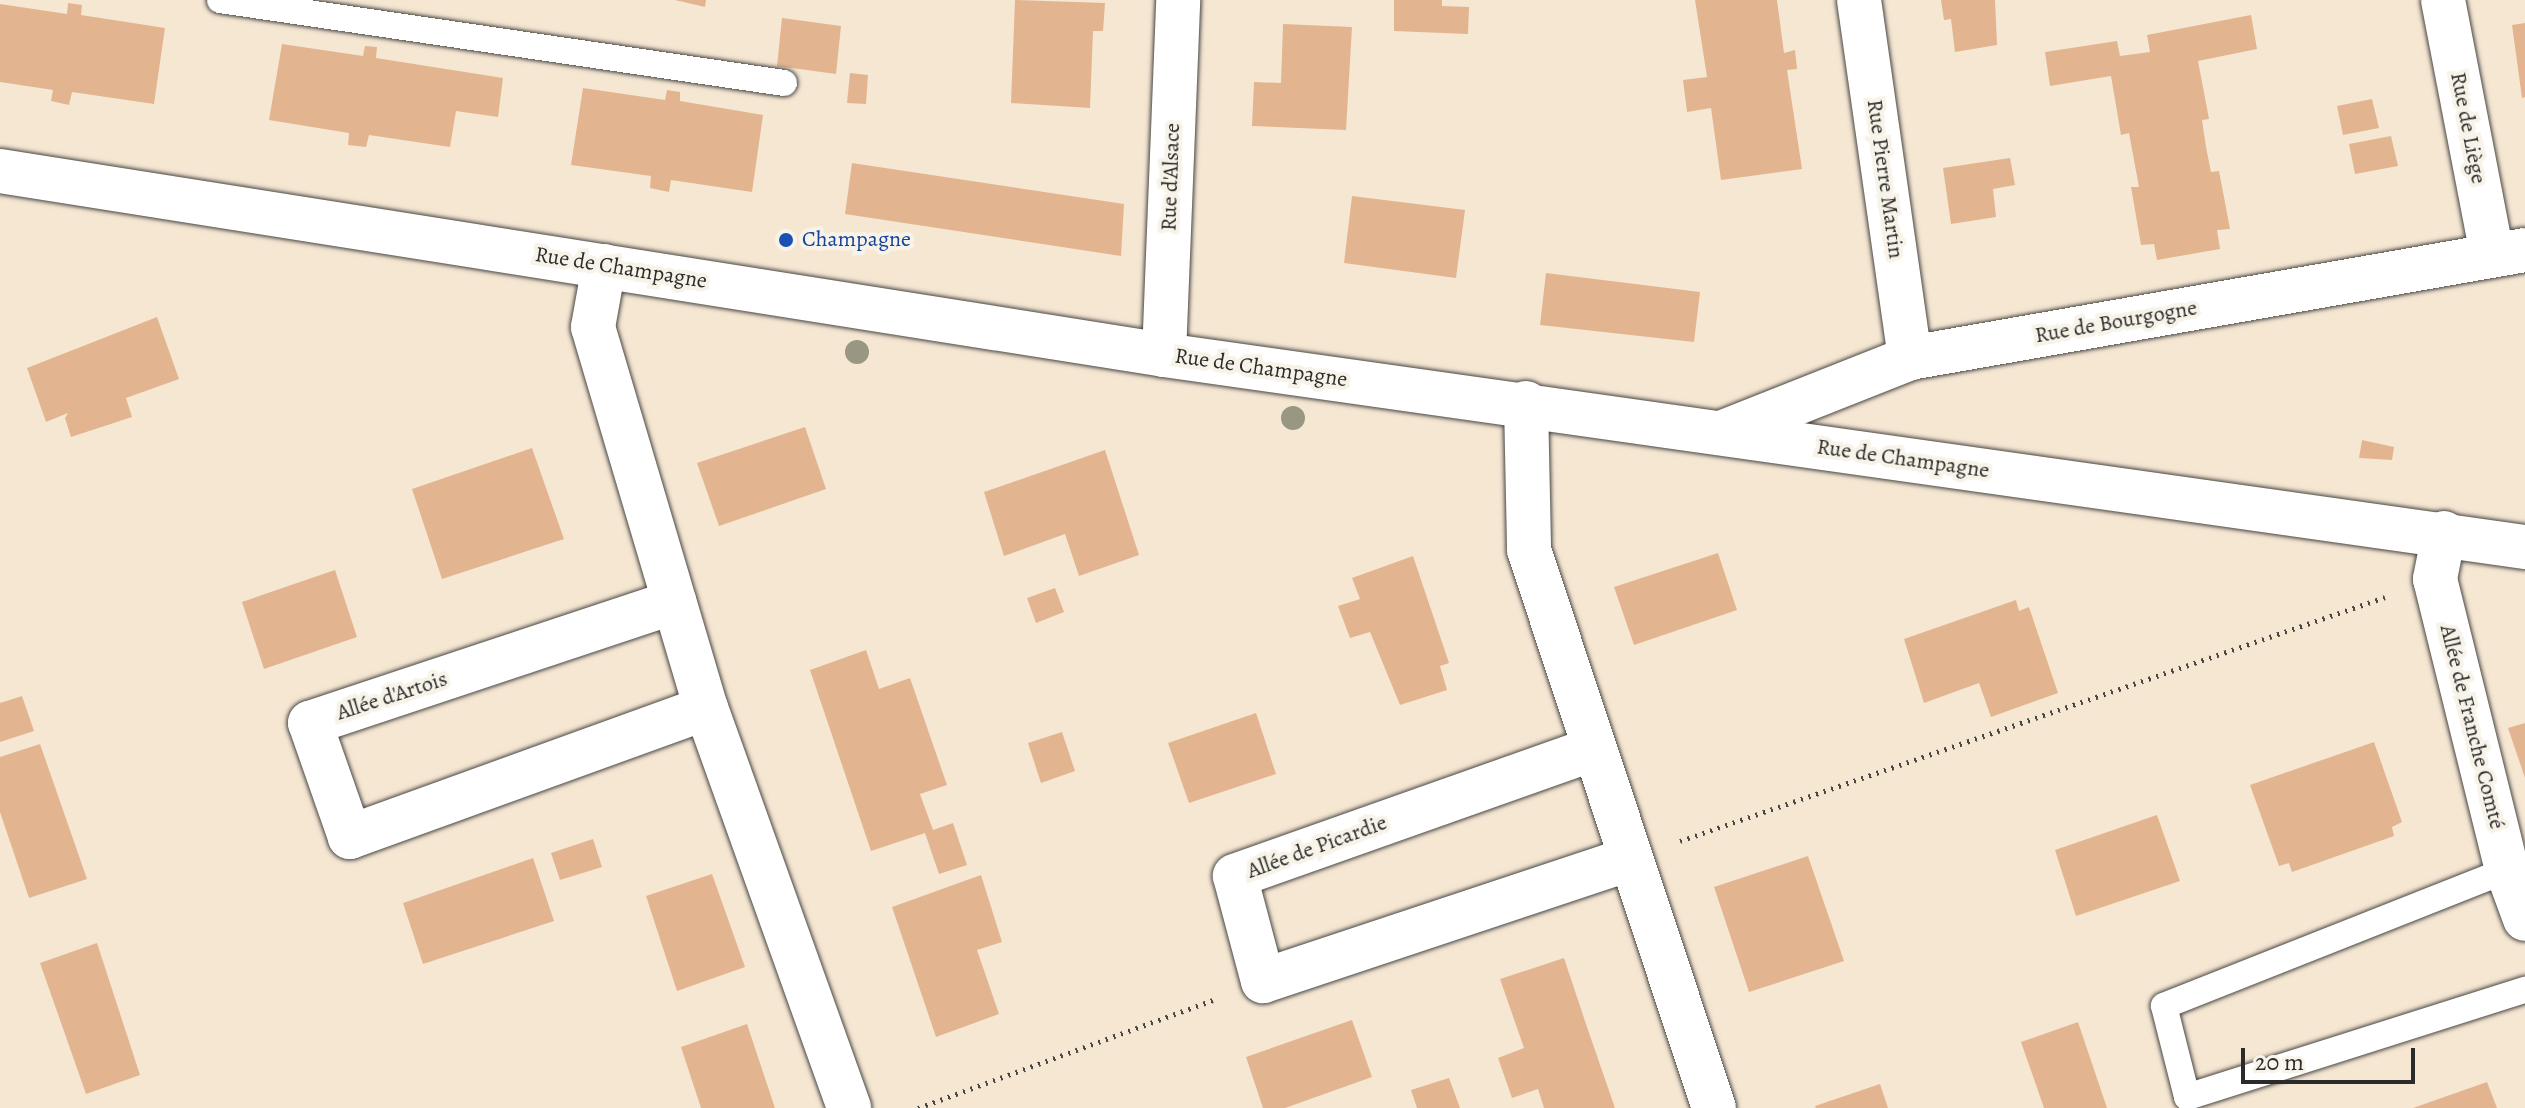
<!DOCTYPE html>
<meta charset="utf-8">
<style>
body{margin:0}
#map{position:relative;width:2525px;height:1108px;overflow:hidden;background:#f6e7d3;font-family:Alegreya,serif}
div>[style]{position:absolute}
.building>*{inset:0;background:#e2b590}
.path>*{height:5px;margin-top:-2.5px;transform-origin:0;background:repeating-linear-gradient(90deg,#494744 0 2px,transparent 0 8px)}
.roads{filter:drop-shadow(0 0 2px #494744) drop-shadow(0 0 2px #494744)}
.service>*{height:26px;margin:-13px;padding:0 13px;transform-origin:13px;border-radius:13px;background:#fff}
.minor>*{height:44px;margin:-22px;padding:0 22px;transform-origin:22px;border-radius:22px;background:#fff}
.trees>*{width:24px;height:24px;margin:-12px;border-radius:50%;background:#979782}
.dots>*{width:22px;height:22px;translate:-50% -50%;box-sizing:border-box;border:4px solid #f7f3e8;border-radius:50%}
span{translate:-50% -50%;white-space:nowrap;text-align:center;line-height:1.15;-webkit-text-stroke:8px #f7f3e8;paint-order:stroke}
.street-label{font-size:22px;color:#2b2b2b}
.transit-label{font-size:22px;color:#164399}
.left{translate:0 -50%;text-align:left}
.scale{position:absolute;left:2241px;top:1048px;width:174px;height:36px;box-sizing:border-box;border:4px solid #2b2b2b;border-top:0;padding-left:10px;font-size:24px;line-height:28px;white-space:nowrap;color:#2b2b2b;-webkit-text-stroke:6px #f7f3e8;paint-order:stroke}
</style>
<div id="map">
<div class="building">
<div style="clip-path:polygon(675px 0,706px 0,705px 7px)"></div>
<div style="clip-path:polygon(1015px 0,1105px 3px,1103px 31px,1093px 31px,1090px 108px,1011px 103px)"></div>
<div style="clip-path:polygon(1394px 0,1442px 0,1442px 6px,1469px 7px,1468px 34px,1394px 31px)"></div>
<div style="clip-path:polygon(1695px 0,1777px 0,1784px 53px,1795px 50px,1797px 69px,1787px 70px,1802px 169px,1721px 180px,1711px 108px,1687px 112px,1683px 80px,1707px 77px)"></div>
<div style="clip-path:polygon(1941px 0,1995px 0,1997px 45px,1955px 52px,1951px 19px,1944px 20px)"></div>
<div style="clip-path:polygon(68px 3px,82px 5px,81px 15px,165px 28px,154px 104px,72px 92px,69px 105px,51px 101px,53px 90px,0 82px,0 4px,67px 14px)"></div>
<div style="clip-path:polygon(2251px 15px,2257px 49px,2198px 61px,2209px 119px,2202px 120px,2206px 147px,2211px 172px,2219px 171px,2230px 229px,2217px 230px,2220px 249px,2157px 260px,2154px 244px,2141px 245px,2131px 187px,2139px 187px,2129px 133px,2121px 135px,2111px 76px,2050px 86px,2045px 52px,2117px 41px,2120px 56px,2150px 52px,2147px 35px)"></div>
<div style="clip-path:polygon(782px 18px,841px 26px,836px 74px,777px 66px)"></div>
<div style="clip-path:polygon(2525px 23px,2525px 97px,2522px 98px,2512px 25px)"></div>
<div style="clip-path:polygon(1283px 24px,1352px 27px,1346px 130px,1252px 126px,1254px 82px,1281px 83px)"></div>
<div style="clip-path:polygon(282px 44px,363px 56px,365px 46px,377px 47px,376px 58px,503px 78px,498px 117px,456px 111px,450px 147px,369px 135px,366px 147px,348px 145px,349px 133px,269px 120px)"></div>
<div style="clip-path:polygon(850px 73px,868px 75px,866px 104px,847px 103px)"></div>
<div style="clip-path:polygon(583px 88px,665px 100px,667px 90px,680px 92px,680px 101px,763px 115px,752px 192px,671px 180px,669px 192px,650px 188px,651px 176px,571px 165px)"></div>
<div style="clip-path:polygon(2372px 99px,2379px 128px,2343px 135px,2337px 106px)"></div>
<div style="clip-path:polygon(2391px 136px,2398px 166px,2355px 174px,2349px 144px)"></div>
<div style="clip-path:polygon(2010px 158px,2015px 185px,1993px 189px,1996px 217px,1951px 224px,1943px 168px)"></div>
<div style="clip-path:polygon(852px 163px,1124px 204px,1121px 256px,845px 214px)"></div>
<div style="clip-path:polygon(1352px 196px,1465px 210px,1456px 278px,1344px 263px)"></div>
<div style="clip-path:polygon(1546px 273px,1700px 292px,1694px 342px,1540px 325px)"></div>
<div style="clip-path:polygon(157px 317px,179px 379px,126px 398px,132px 417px,71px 437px,65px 418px,68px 413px,46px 422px,27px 368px)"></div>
<div style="clip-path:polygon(805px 427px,826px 489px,719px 526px,697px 463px)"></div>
<div style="clip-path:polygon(2362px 440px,2394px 447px,2392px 460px,2359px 458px)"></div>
<div style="clip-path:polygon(532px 448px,564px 539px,442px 579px,412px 489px)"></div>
<div style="clip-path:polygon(1105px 450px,1139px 555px,1079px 576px,1065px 534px,1004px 556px,984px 492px)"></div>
<div style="clip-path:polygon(1718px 553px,1737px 610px,1634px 645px,1614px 587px)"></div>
<div style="clip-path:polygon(1413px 556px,1449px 663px,1440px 666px,1447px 690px,1400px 705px,1370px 632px,1350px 638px,1338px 606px,1360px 599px,1352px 578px)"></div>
<div style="clip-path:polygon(335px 570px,357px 637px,264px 669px,242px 602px)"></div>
<div style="clip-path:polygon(1055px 588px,1064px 612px,1036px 623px,1027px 598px)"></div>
<div style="clip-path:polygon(2016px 600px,2019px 611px,2029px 607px,2058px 693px,1991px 717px,1979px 683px,1924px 703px,1904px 639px)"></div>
<div style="clip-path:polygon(866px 650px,879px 689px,910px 678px,947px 785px,920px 794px,933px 830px,953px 823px,967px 865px,939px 874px,925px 833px,871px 851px,810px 670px)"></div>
<div style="clip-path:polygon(22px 696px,34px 731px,0 742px,0 703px)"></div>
<div style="clip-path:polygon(1256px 713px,1276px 774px,1189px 803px,1168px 743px)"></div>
<div style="clip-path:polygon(2525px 723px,2525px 778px,2508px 728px)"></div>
<div style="clip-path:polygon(1062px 732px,1075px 771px,1041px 783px,1028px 743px)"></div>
<div style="clip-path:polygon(2374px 742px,2402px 822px,2392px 827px,2394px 836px,2292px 872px,2289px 863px,2279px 866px,2250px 785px)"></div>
<div style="clip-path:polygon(40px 744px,87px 879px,29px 898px,0 812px,0 757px)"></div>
<div style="clip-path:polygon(2157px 815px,2180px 881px,2076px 916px,2055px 850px)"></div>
<div style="clip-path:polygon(593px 839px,602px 867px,560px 880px,551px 853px)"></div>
<div style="clip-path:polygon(1808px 856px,1844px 961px,1749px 992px,1714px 887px)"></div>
<div style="clip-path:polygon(533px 858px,554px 921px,423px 964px,403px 903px)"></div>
<div style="clip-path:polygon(712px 874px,745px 967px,677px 991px,646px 896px)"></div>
<div style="clip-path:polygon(981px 875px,1002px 942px,977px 950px,999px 1014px,936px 1037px,892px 907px)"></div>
<div style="clip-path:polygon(97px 943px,140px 1075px,86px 1094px,40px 963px)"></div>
<div style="clip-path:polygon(1564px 958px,1587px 1027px,1615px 1108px,1544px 1108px,1538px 1089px,1512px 1098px,1498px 1058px,1524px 1048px,1500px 979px)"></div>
<div style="clip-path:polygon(1352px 1020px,1372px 1077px,1285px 1108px,1263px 1108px,1246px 1057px)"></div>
<div style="clip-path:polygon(2078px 1022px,2107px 1108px,2044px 1108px,2021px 1042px)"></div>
<div style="clip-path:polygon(747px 1024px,775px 1108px,701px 1108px,681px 1047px)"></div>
<div style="clip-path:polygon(1449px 1078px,1460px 1108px,1417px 1108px,1411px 1090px)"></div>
<div style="clip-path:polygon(2487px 1082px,2497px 1108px,2413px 1108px)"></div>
<div style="clip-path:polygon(1880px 1084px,1888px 1108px,1816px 1108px,1815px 1106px)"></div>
</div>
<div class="path">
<div style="left:1680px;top:841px;width:746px;rotate:-19.09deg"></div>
<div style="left:918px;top:1108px;width:314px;rotate:-20.1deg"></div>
</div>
<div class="roads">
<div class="service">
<div style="left:220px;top:0;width:570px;rotate:8.37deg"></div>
<div style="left:2507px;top:870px;width:369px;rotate:158.4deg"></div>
<div style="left:2164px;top:1006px;width:94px;rotate:75.8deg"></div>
<div style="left:2187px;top:1097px;width:355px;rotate:-17.6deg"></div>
</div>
<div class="minor">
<div style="left:1859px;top:0;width:362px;rotate:81.9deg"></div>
<div style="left:2443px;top:0;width:260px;rotate:79.1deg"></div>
<div style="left:0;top:171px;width:1178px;rotate:8.98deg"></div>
<div style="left:1164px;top:355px;width:1374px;rotate:8.03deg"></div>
<div style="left:604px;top:266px;width:62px;rotate:100.2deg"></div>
<div style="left:593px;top:327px;width:397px;rotate:73.5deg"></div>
<div style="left:706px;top:708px;width:379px;rotate:160.1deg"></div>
<div style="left:350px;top:837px;width:121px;rotate:-109.3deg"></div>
<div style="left:310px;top:723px;width:384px;rotate:-18.4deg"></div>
<div style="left:1164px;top:355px;width:355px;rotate:-87.7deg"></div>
<div style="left:1526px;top:403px;width:147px;rotate:88.8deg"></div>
<div style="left:1529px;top:550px;width:588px;rotate:71.66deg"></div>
<div style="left:1721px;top:433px;width:203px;rotate:-21.6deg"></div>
<div style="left:1910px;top:358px;width:624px;rotate:-9.96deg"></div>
<div style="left:2444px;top:533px;width:47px;rotate:101.1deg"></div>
<div style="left:2435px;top:579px;width:300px;rotate:76.1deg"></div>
<div style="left:2507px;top:870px;width:52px;rotate:69.8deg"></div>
<div style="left:706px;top:708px;width:425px;rotate:70.3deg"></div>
<div style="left:1593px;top:749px;width:380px;rotate:160.5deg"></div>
<div style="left:1235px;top:876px;width:109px;rotate:75.1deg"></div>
<div style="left:1263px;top:981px;width:386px;rotate:-18.4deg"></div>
</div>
</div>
<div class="trees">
<div style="left:857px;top:352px"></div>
<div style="left:1293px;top:418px"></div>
</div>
<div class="dots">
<div style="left:786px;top:240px;background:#1a4fb4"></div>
</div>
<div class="street-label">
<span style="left:2468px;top:128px;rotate:79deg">Rue de Liège</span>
<span style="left:1171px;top:177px;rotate:-88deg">Rue d'Alsace</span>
<span style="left:1885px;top:179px;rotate:82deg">Rue Pierre Martin</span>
<span style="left:621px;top:268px;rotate:9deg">Rue de Champagne</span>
<span style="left:2116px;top:322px;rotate:-10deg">Rue de Bourgogne</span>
<span style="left:1261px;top:368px;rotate:8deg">Rue de Champagne</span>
<span style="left:1903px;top:459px;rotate:8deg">Rue de Champagne</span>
<span style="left:392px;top:696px;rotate:-18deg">Allée d'Artois</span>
<span style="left:2472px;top:727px;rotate:76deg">Allée de Franche Comté</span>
<span style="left:1317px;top:847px;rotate:-20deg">Allée de Picardie</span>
</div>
<div class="transit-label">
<span class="left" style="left:802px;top:240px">Champagne</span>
</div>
<div class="scale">20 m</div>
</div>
